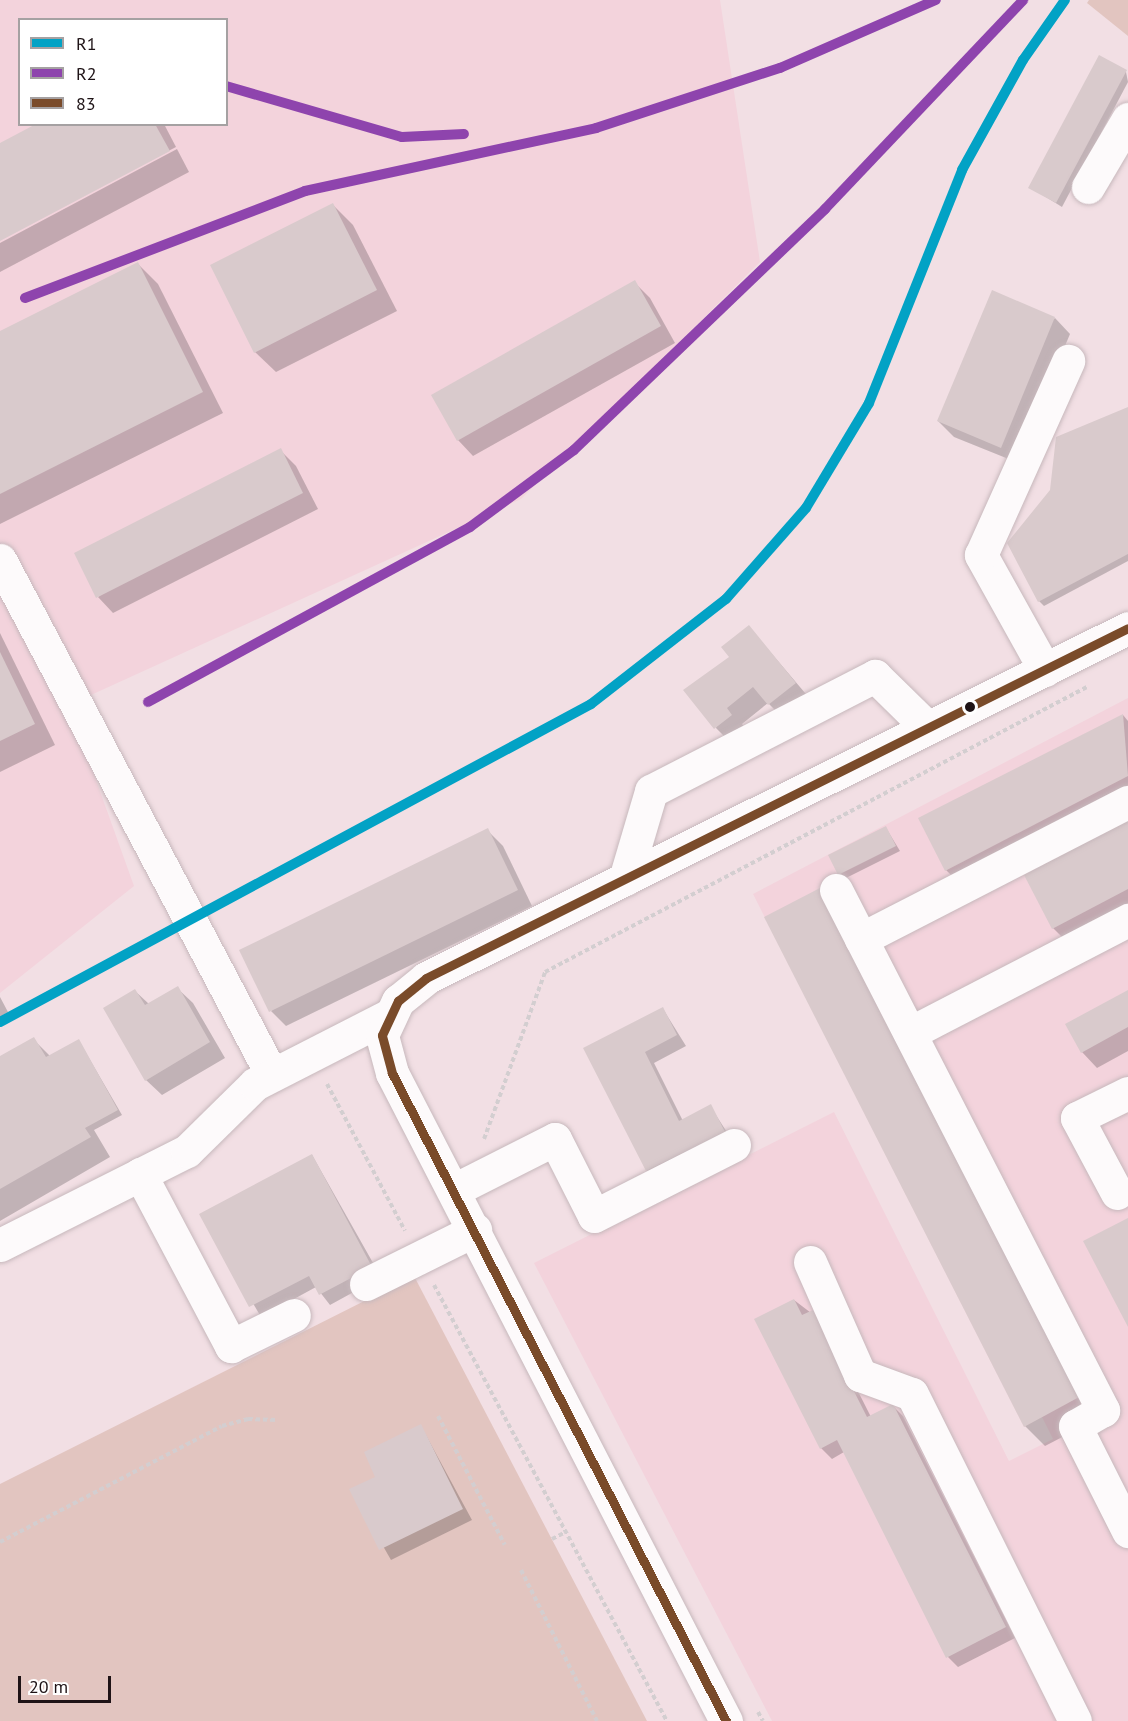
<!DOCTYPE html>
<style>
body{margin:0}
#map{position:relative;width:1128px;height:1721px;overflow:hidden;background:#f2dfe4;font-family:"PT Sans",sans-serif}
div>[style]{position:absolute}
.built>*{inset:0;background:#f3d3dc}
.green>*{inset:0;background:#e2c5c0}
.shadow>*{inset:0;background:#0003}
.building>*{inset:0;background:#d9cacc}
.path>*{height:4px;margin-top:-2px;transform-origin:0;background:repeating-linear-gradient(90deg,#d3ced0 0 4.5px,transparent 0 7.5px)}
.roads{filter:drop-shadow(0 0 2px #c7b8bc) drop-shadow(0 0 2px #c7b8bc)}
.minor>*{height:33px;margin:-16.5px;padding:0 16.5px;transform-origin:16.5px;border-radius:16.5px;background:#fdfafb}
.bus-1>*{height:9px;margin:-4.5px;padding:0 4.5px;transform-origin:4.5px;border-radius:4.5px;background:#7a4b2a}
.rail-1>*{height:10px;margin:-5px;padding:0 5px;transform-origin:5px;border-radius:5px;background:#02a2c5}
.rail-2>*{height:10px;margin:-5px;padding:0 5px;transform-origin:5px;border-radius:5px;background:#8e44ad}
.dots>*{width:16px;height:16px;translate:-50% -50%;box-sizing:border-box;border:3px solid #fff;border-radius:50%}
span{translate:-50% -50%;white-space:nowrap;text-align:center;line-height:1.15;-webkit-text-stroke:4.5px #fff;paint-order:stroke}
.legend{position:absolute;left:18px;top:18px;width:210px;height:108px;box-sizing:border-box;background:#fff;border:2px solid #a5a1a2;margin:0;padding:8px 10px;list-style:none;font-size:18px;color:#1e1316}
.legend li{display:flex;align-items:center;gap:12px;height:30px}
.legend b{width:30px;border:2px solid #a5a1a2}
.scale{position:absolute;left:18px;top:1676px;width:93px;height:27px;box-sizing:border-box;border:3px solid #1e1316;border-top:0;padding-left:8px;font-size:18px;line-height:21px;white-space:nowrap;color:#1e1316;-webkit-text-stroke:4px #fff;paint-order:stroke}
</style>
<div id="map">
<div class="built">
<div style="clip-path:polygon(evenodd,0 0,720px 0,760px 262px,521px 499px,69px 705px,134px 886px,0 993px,0 0,20px 20px,226px 20px,226px 124px,20px 124px,20px 20px)"></div>
<div style="clip-path:polygon(1128px 698px,1128px 1721px,772px 1721px,534px 1263px,834px 1112px,1009px 1461px,1053px 1439px,1042px 1417px,1024px 1427px,753px 894px)"></div>
</div>
<div class="green">
<div style="clip-path:polygon(1089px 0,1128px 0,1128px 36px,1087px 3px)"></div>
<div style="clip-path:polygon(414px 1276px,647px 1721px,0 1721px,0 1484px)"></div>
</div>
<div class="shadow">
<div style="clip-path:polygon(1099px 57px,1126px 72px,1128px 82px,1062px 207px,1030px 187px)"></div>
<div style="clip-path:polygon(39px 124px,164px 124px,176px 147px,0 239px,0 145px)"></div>
<div style="clip-path:polygon(177px 149px,189px 172px,0 272px,0 243px)"></div>
<div style="clip-path:polygon(333px 205px,353px 225px,397px 311px,276px 372px,255px 352px)"></div>
<div style="clip-path:polygon(138px 264px,158px 284px,223px 413px,0 524px,0 333px)"></div>
<div style="clip-path:polygon(634px 282px,650px 298px,675px 343px,473px 456px,458px 440px)"></div>
<div style="clip-path:polygon(1055px 318px,1070px 334px,1016px 462px,954px 437px,938px 421px)"></div>
<div style="clip-path:polygon(1128px 409px,1128px 561px,1044px 606px,1039px 601px)"></div>
<div style="clip-path:polygon(280px 450px,296px 466px,318px 509px,113px 613px,98px 597px)"></div>
<div style="clip-path:polygon(749px 627px,811px 700px,785px 720px,768px 703px,742px 724px,747px 731px,731px 743px,716px 728px,731px 657px)"></div>
<div style="clip-path:polygon(0 633px,55px 745px,0 772px)"></div>
<div style="clip-path:polygon(1123px 715px,1128px 721px,1128px 807px,966px 890px,946px 870px)"></div>
<div style="clip-path:polygon(1128px 822px,1128px 912px,1069px 944px,1053px 928px)"></div>
<div style="clip-path:polygon(886px 828px,900px 851px,844px 879px,839px 875px)"></div>
<div style="clip-path:polygon(487px 830px,503px 846px,532px 906px,286px 1026px,271px 1011px)"></div>
<div style="clip-path:polygon(840px 911px,1101px 1417px,1045px 1446px,1025px 1426px)"></div>
<div style="clip-path:polygon(177px 988px,193px 1003px,225px 1058px,162px 1095px,146px 1080px,135px 991px,149px 1004px)"></div>
<div style="clip-path:polygon(1128px 992px,1128px 1051px,1097px 1068px,1082px 1052px)"></div>
<div style="clip-path:polygon(0 997px,8px 1012px,0 1017px)"></div>
<div style="clip-path:polygon(663px 1009px,686px 1046px,654px 1063px,683px 1121px,710px 1106px,734px 1143px,647px 1171px,585px 1048px)"></div>
<div style="clip-path:polygon(33px 1039px,51px 1057px,79px 1041px,122px 1115px,94px 1130px,110px 1157px,0 1221px,0 1058px)"></div>
<div style="clip-path:polygon(312px 1155px,381px 1277px,330px 1305px,316px 1287px,261px 1317px,201px 1214px)"></div>
<div style="clip-path:polygon(794px 1300px,823px 1322px,871px 1417px,893px 1406px,903px 1416px,1015px 1638px,958px 1667px,948px 1657px,844px 1452px,832px 1459px,821px 1448px,756px 1319px)"></div>
<div style="clip-path:polygon(421px 1426px,472px 1520px,391px 1560px,351px 1490px,377px 1477px)"></div>
</div>
<div class="building">
<div style="clip-path:polygon(1099px 55px,1127px 70px,1056px 203px,1028px 188px)"></div>
<div style="clip-path:polygon(36px 124px,155px 124px,170px 151px,0 241px,0 143px)"></div>
<div style="clip-path:polygon(333px 203px,377px 290px,254px 353px,210px 265px)"></div>
<div style="clip-path:polygon(138px 262px,203px 392px,0 494px,0 331px)"></div>
<div style="clip-path:polygon(635px 280px,661px 326px,457px 441px,431px 395px)"></div>
<div style="clip-path:polygon(992px 290px,1055px 317px,1001px 448px,937px 421px)"></div>
<div style="clip-path:polygon(1128px 407px,1128px 554px,1038px 602px,1007px 543px,1050px 490px,1056px 437px)"></div>
<div style="clip-path:polygon(281px 448px,303px 493px,96px 598px,74px 553px)"></div>
<div style="clip-path:polygon(749px 625px,796px 683px,768px 705px,753px 687px,727px 708px,732px 715px,714px 729px,683px 690px,729px 657px,721px 647px)"></div>
<div style="clip-path:polygon(0 652px,35px 724px,0 741px)"></div>
<div style="clip-path:polygon(1123px 714px,1128px 776px,945px 871px,918px 818px)"></div>
<div style="clip-path:polygon(1128px 820px,1128px 889px,1052px 929px,1024px 875px)"></div>
<div style="clip-path:polygon(886px 826px,896px 846px,838px 875px,828px 855px)"></div>
<div style="clip-path:polygon(488px 828px,518px 890px,269px 1012px,239px 950px)"></div>
<div style="clip-path:polygon(820px 888px,1081px 1396px,1024px 1427px,764px 917px)"></div>
<div style="clip-path:polygon(178px 986px,210px 1042px,145px 1081px,103px 1008px,135px 989px,145px 1005px)"></div>
<div style="clip-path:polygon(1128px 990px,1128px 1027px,1081px 1053px,1065px 1024px)"></div>
<div style="clip-path:polygon(663px 1007px,677px 1035px,645px 1052px,679px 1121px,711px 1104px,725px 1132px,646px 1171px,583px 1048px)"></div>
<div style="clip-path:polygon(34px 1037px,46px 1057px,79px 1039px,118px 1110px,85px 1128px,91px 1137px,0 1189px,0 1056px)"></div>
<div style="clip-path:polygon(312px 1154px,372px 1267px,319px 1295px,309px 1276px,249px 1307px,199px 1214px)"></div>
<div style="clip-path:polygon(1128px 1218px,1128px 1327px,1083px 1241px)"></div>
<div style="clip-path:polygon(794px 1299px,802px 1315px,813px 1310px,867px 1417px,893px 1404px,1006px 1627px,946px 1658px,837px 1440px,820px 1449px,754px 1319px)"></div>
<div style="clip-path:polygon(421px 1424px,463px 1509px,379px 1550px,349px 1489px,375px 1477px,364px 1452px)"></div>
</div>
<div class="path">
<div style="left:327px;top:1084px;width:166px;rotate:62deg"></div>
<div style="left:484px;top:1139px;width:178px;rotate:-69.9deg"></div>
<div style="left:545px;top:972px;width:612px;rotate:-27.74deg"></div>
<div style="left:434px;top:1285px;width:494px;rotate:61.9deg"></div>
<div style="left:438px;top:1416px;width:145px;rotate:62.6deg"></div>
<div style="left:552px;top:1539px;width:16px;rotate:-27deg"></div>
<div style="left:0;top:1542px;width:250px;rotate:-27.6deg"></div>
<div style="left:222px;top:1426px;width:27px;rotate:-15deg"></div>
<div style="left:248px;top:1419px;width:30px;rotate:2deg"></div>
<div style="left:521px;top:1570px;width:169px;rotate:63.3deg"></div>
<div style="left:758px;top:1712px;width:10px;rotate:61deg"></div>
</div>
<div class="roads">
<div class="minor">
<div style="left:1088px;top:187px;width:79px;rotate:-59.5deg"></div>
<div style="left:0;top:560px;width:582px;rotate:62.16deg"></div>
<div style="left:1045px;top:670px;width:132px;rotate:-119.1deg"></div>
<div style="left:981px;top:555px;width:213px;rotate:-65.8deg"></div>
<div style="left:625px;top:879px;width:92px;rotate:-73.5deg"></div>
<div style="left:651px;top:791px;width:252px;rotate:-27.2deg"></div>
<div style="left:875px;top:676px;width:74px;rotate:44.5deg"></div>
<div style="left:836px;top:890px;width:585px;rotate:62.82deg"></div>
<div style="left:1103px;top:1410px;width:32px;rotate:150deg"></div>
<div style="left:1075px;top:1426px;width:118px;rotate:63.2deg"></div>
<div style="left:861px;top:939px;width:300px;rotate:-27.2deg"></div>
<div style="left:910px;top:1033px;width:246px;rotate:-27.4deg"></div>
<div style="left:140px;top:1174px;width:195px;rotate:62.1deg"></div>
<div style="left:231px;top:1346px;width:70px;rotate:-26.2deg"></div>
<div style="left:454px;top:1190px;width:113px;rotate:-26.8deg"></div>
<div style="left:555px;top:1139px;width:86px;rotate:63.1deg"></div>
<div style="left:594px;top:1216px;width:157px;rotate:-26.9deg"></div>
<div style="left:1117px;top:1193px;width:85px;rotate:-118.1deg"></div>
<div style="left:1077px;top:1118px;width:57px;rotate:-26.1deg"></div>
<div style="left:0;top:1245px;width:209px;rotate:-26.7deg"></div>
<div style="left:187px;top:1151px;width:95px;rotate:-44.6deg"></div>
<div style="left:255px;top:1084px;width:152px;rotate:-27.1deg"></div>
<div style="left:810px;top:1262px;width:124px;rotate:66.1deg"></div>
<div style="left:860px;top:1375px;width:55px;rotate:20.1deg"></div>
<div style="left:912px;top:1394px;width:365px;rotate:63.5deg"></div>
<div style="left:366px;top:1284px;width:122px;rotate:-26.4deg"></div>
<div style="left:726px;top:1721px;width:729px;rotate:-117.27deg"></div>
<div style="left:392px;top:1073px;width:39px;rotate:-105deg"></div>
<div style="left:382px;top:1035px;width:38px;rotate:-65deg"></div>
<div style="left:398px;top:1001px;width:36px;rotate:-39deg"></div>
<div style="left:426px;top:978px;width:784px;rotate:-26.5deg"></div>
</div>
</div>
<div class="bus-1">
<div style="left:726px;top:1721px;width:729px;rotate:-117.27deg"></div>
<div style="left:392px;top:1073px;width:39px;rotate:-105deg"></div>
<div style="left:382px;top:1035px;width:38px;rotate:-65deg"></div>
<div style="left:398px;top:1001px;width:36px;rotate:-39deg"></div>
<div style="left:426px;top:978px;width:784px;rotate:-26.5deg"></div>
</div>
<div class="rail-1">
<div style="left:0;top:1022px;width:671px;rotate:-28.28deg"></div>
<div style="left:591px;top:704px;width:171px;rotate:-37.9deg"></div>
<div style="left:726px;top:599px;width:121px;rotate:-48.7deg"></div>
<div style="left:806px;top:508px;width:122px;rotate:-59deg"></div>
<div style="left:869px;top:403px;width:251px;rotate:-68.2deg"></div>
<div style="left:962px;top:170px;width:126px;rotate:-61deg"></div>
<div style="left:1023px;top:60px;width:73px;rotate:-55deg"></div>
</div>
<div class="rail-2">
<div style="left:226px;top:86px;width:183px;rotate:16.2deg"></div>
<div style="left:402px;top:137px;width:62px;rotate:-2.8deg"></div>
<div style="left:25px;top:298px;width:300px;rotate:-20.9deg"></div>
<div style="left:305px;top:191px;width:298px;rotate:-12.2deg"></div>
<div style="left:596px;top:128px;width:194px;rotate:-18.1deg"></div>
<div style="left:780px;top:68px;width:170px;rotate:-23.6deg"></div>
<div style="left:148px;top:702px;width:366px;rotate:-28.5deg"></div>
<div style="left:470px;top:527px;width:129px;rotate:-36.5deg"></div>
<div style="left:574px;top:450px;width:348px;rotate:-43.8deg"></div>
<div style="left:825px;top:209px;width:288px;rotate:-46.5deg"></div>
</div>
<div class="dots">
<div style="left:970px;top:707px;background:#1e1316"></div>
</div>
<ul class="legend">
<li><b style="height:8px;background:#02a2c5"></b>R1</li>
<li><b style="height:8px;background:#8e44ad"></b>R2</li>
<li><b style="height:8px;background:#7a4b2a"></b>83</li>
</ul>
<div class="scale">20 m</div>
</div>
